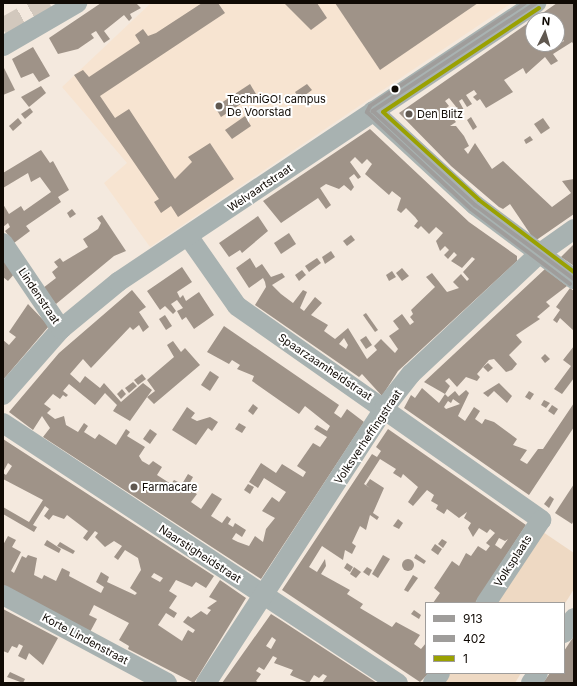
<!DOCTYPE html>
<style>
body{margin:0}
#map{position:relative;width:577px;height:686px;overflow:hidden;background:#f4e9de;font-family:Inter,sans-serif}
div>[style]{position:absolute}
.built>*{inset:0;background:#f7e4d1}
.green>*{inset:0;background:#eed9c3}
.building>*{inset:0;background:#9f9388}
.round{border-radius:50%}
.highway-tunnel>*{height:22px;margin-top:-11px;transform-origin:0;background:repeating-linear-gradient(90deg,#d2c8bd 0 22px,transparent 0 33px)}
.minor>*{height:20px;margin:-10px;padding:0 10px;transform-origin:10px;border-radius:10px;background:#a8b2b1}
.bus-1>*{height:4px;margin:-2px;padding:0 2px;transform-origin:2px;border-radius:2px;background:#9f9d9b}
.bus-2>*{height:4px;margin:-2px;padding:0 2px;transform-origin:2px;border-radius:2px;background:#9f9d9b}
.bus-3>*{height:4px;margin:-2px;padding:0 2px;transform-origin:2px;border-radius:2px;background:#9aa101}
.dots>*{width:11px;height:11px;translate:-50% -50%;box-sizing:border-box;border:2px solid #fff;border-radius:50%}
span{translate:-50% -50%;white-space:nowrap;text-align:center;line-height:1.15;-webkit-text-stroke:4px #fff;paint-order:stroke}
.poi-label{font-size:11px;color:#100a04}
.left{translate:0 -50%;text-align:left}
.street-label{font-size:11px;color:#100a04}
.frame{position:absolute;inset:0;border:4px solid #100a04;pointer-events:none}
.legend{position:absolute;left:425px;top:602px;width:140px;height:72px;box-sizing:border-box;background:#fff;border:1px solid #9f9d9b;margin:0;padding:5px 7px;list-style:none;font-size:12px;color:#100a04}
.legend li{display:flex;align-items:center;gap:8px;height:20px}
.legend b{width:20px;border:1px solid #9f9d9b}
.north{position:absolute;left:525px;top:12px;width:40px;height:40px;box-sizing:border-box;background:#fff;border:1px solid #9f9d9b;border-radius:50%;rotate:5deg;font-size:11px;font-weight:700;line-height:16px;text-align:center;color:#100a04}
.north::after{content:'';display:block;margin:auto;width:14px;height:18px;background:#605850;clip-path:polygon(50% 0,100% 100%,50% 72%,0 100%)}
</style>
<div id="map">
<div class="built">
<div style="clip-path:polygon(151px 3px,512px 3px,150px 247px,104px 183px,127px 163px,62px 87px)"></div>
</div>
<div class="green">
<div style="clip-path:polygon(540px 530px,574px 553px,574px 589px,564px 605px,491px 603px)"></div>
<div style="clip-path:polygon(444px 673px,521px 673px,515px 683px,438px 683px)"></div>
</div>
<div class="building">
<div style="clip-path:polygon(101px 3px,136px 3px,141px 8px,130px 14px,132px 18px,129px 21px,124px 15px,104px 31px,110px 39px,104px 43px,96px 31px,91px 34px,94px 38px,78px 49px,58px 54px,49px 38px)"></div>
<div style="clip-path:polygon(202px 3px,218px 3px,225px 13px,100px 96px,115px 118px,129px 109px,175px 179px,192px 162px,188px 157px,210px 143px,234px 179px,178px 217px,171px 206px,161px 213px,154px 202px,159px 199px,74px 75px,83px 70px,89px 77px,140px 43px,135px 35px,143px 29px,148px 36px,156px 33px)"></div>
<div style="clip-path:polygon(284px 3px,317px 3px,327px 18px,311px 30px)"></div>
<div style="clip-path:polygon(335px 3px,478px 3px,380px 70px)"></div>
<div style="clip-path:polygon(evenodd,557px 3px,574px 3px,574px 45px,572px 42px,553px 54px,558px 61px,551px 65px,545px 57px,526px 74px,523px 68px,504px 80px,513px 92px,486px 108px,480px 99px,477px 101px,473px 97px,477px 94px,474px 90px,466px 95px,472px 104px,467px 107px,462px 99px,459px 101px,464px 110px,452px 117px,456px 122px,450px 126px,456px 126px,464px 136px,469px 146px,464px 149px,468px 154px,475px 143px,492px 169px,503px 161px,552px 207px,571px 193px,562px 181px,574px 179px,574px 214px,535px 241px,510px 204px,503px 209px,499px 207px,451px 166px,399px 113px,557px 3px,533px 20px,557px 20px,557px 32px,564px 41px,561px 43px,557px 37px,557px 44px,533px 44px,533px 20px,557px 3px,449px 98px,457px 108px,448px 114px,445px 109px,449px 106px,445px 101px,449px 98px)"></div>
<div style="clip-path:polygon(33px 47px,50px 76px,39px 82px,33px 73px,21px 78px,12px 59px)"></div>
<div style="clip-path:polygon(3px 66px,15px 90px,3px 95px)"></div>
<div style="clip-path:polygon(250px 84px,256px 94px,221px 117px,215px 107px)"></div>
<div style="clip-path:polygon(307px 84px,312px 90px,300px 99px,295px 92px)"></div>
<div style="clip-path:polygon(41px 86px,46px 93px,29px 107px,21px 97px)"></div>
<div style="clip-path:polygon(30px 108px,33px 112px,25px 119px,21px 114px)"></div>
<div style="clip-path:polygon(245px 116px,251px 126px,232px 139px,225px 130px)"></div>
<div style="clip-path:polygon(471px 117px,477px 127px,473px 130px,467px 120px)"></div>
<div style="clip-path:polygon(18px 118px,22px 123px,13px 131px,9px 126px)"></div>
<div style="clip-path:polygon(543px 118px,550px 128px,541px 134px,534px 124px)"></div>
<div style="clip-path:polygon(evenodd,370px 129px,469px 222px,517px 256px,517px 261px,398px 371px,382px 396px,362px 374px,359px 377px,255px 305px,266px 287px,265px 282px,263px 278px,249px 288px,236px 268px,250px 258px,256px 268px,262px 264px,271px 277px,282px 273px,285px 277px,272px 285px,281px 294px,293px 303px,303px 290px,307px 292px,300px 308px,304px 311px,315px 297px,322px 303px,311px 315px,328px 325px,324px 331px,335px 339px,348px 328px,367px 359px,377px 350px,374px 346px,381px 339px,395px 353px,398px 349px,389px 336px,399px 329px,393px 321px,402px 314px,410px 325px,414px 322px,410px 317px,413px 314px,411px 310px,435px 287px,426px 277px,432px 273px,447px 292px,459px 288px,453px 282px,461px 274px,467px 281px,469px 279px,463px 272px,475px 259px,472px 257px,462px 268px,451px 261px,457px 255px,454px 252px,448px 259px,444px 255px,449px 250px,445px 246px,440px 251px,436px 241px,443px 233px,436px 227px,429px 234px,421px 226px,418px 229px,414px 226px,418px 221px,415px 217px,406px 208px,401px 213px,397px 210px,401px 198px,392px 191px,389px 195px,365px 174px,372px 164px,367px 159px,362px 164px,355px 157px,350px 162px,361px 177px,358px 179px,354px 174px,349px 178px,354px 187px,351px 191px,344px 185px,339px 189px,326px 184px,320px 188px,331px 205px,326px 209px,318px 198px,281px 223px,263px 201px,370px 129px,344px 338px,348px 345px,346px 349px,339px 344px,344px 338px)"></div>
<div style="clip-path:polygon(530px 136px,533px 140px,526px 144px,524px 140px)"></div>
<div style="clip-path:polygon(41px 150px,50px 163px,53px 161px,69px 190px,58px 197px,61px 202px,26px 226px,30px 231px,14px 243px,5px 231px,10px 227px,8px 223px,3px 227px,3px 204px,9px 214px,21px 206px,24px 211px,51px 192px,40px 177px,31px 182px,28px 173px,3px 188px,3px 173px)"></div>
<div style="clip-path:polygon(72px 209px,76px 214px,70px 218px,67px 213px)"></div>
<div style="clip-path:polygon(102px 215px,126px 251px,114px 256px,56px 304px,43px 288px,56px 278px,52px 272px,58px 267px,54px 262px,60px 258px,63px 262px,88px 247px,83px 239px,98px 229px,101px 223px,97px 218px)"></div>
<div style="clip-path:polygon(258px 216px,268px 231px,242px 253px,240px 250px,229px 257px,219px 243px)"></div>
<div style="clip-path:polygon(289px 233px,296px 244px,281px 254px,274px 243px)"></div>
<div style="clip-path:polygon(351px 235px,355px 240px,347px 246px,343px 241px)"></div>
<div style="clip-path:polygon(574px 244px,574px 266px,561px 257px)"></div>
<div style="clip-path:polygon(331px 251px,335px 257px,325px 264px,322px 257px)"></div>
<div style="clip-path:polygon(317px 258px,321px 263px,309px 272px,305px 266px)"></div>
<div style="clip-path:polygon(3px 260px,16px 272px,8px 281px,3px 277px)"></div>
<div style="clip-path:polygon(182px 267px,192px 282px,177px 292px,180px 298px,183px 295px,186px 301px,199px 292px,214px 315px,194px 329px,186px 317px,182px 320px,177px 311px,183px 308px,177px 300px,171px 304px,176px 311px,173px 314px,165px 306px,160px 310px,147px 291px)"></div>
<div style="clip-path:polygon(402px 268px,409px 276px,402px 281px,396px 273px)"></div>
<div style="clip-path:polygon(545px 269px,567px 286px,546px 302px,550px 306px,537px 317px,540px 319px,516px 335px,522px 342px,509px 355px,517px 364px,512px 370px,506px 372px,494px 359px,489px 360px,477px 374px,480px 377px,477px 381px,466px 377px,457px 387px,449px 378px,445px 381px,450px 386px,445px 394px,424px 382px)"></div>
<div style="clip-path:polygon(302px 270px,306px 275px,299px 281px,295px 275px)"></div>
<div style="clip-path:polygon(392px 271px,396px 277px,389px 281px,386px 275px)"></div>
<div style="clip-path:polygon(570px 288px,574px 291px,574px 331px,560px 318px,557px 323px,553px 320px,560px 310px,556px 307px)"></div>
<div style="clip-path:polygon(132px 290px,146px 307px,139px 312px,149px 327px,143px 332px,139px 325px,133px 330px,130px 327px,91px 368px,83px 359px,70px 374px,80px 383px,85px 376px,100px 388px,104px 383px,121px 402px,143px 383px,152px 390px,130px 421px,113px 411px,117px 405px,105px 393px,95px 405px,69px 384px,63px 391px,68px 395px,66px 397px,63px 395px,60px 399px,53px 394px,44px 404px,51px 409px,47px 413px,55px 419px,64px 416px,66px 425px,78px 432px,84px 423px,88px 426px,84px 432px,95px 439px,99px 434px,116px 445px,126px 429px,130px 432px,127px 436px,145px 447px,139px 456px,142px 461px,149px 465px,153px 461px,162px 467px,157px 475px,171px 484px,174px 480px,182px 484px,188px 474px,193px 477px,187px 488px,197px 494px,191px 502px,201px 509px,212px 493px,222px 499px,211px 516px,222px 523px,227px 516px,231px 519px,228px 524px,233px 527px,235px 523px,246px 530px,242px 537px,236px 533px,232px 539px,238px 542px,249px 546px,255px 536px,263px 542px,266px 529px,275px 518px,262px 511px,272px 497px,279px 502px,286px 492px,264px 478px,258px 488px,249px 482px,261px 463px,276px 473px,282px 464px,303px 477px,306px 472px,297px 466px,313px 443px,320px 447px,327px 437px,314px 429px,317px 425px,327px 431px,330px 426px,305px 406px,299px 414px,252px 381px,254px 376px,237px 369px,240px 365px,232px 360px,229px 364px,207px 352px,224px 326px,339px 405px,334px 413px,341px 418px,347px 409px,364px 422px,261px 579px,43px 437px,50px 428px,42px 416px,33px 430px,9px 412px,59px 353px)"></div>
<div style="clip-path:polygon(28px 304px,49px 326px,3px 380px,3px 340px,9px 345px,16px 337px,9px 332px)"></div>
<div style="clip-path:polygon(366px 313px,378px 330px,375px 332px,363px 315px)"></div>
<div style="clip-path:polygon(165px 315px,172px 326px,166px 330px,159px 319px)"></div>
<div style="clip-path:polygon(366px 336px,372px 345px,366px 349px,360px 340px)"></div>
<div style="clip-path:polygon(173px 341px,181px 352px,185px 348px,200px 365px,154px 404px,147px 397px,155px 391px,147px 380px,174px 357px,167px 345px)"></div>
<div style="clip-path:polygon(574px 346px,574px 378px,562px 394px,554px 389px,571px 366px,563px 360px)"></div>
<div style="clip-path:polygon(545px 354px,550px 359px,545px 363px,541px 358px)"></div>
<div style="clip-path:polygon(488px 363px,493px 368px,488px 372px,483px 367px)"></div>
<div style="clip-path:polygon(210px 371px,219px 377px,210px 391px,201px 385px)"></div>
<div style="clip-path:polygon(142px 374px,146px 379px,138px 385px,134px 380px)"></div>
<div style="clip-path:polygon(133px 382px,137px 386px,129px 393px,125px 388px)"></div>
<div style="clip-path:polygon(499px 383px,512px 396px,507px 403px,494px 391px,488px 397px,483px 393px)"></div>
<div style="clip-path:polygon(evenodd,422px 388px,439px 403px,445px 394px,448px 397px,455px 391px,459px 396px,466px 390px,469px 393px,458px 416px,465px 421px,474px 407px,480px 411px,475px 419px,482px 424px,485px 419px,494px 422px,517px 439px,513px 445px,527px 450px,520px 460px,527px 464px,538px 449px,543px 449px,574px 403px,574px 427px,529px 495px,404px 408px,411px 395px,415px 398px,422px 388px,453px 399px,460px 404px,446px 409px,444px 407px,448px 401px,451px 403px,453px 399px)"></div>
<div style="clip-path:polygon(122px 389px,126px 394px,121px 399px,117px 394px)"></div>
<div style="clip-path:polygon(529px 391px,534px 394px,530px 400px,525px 397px)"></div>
<div style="clip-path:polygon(544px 400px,550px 403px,546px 408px,541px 405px)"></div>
<div style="clip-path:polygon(253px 404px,258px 408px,253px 415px,248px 411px)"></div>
<div style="clip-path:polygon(552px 405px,558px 409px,554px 415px,548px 411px)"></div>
<div style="clip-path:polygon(187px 407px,195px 413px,191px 418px,197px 421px,210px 417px,218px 422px,212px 431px,208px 428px,196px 445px,172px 430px)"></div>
<div style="clip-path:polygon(239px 423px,246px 427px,242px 433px,235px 429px)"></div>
<div style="clip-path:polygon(150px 429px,157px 434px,150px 444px,143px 439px)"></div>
<div style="clip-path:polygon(evenodd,388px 429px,526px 525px,475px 603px,433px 603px,440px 593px,434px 588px,452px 561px,459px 566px,466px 553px,471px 556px,478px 546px,486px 551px,490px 546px,486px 543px,495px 533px,490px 529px,487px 533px,479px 528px,473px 537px,468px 528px,471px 523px,464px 518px,467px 512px,459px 518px,447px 509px,444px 514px,436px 509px,438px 505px,431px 501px,434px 495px,427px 490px,413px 506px,408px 502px,418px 487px,403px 474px,401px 478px,393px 473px,396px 469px,380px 459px,364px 484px,370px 488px,366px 485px,370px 479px,384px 488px,373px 513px,379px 517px,377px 520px,370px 515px,366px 530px,360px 526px,352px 543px,356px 546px,352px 554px,345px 550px,343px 560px,322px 546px,309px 567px,317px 572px,325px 559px,326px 566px,321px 574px,350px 590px,347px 594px,363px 604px,360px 608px,392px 627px,396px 622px,420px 635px,414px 644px,421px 649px,426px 643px,429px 673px,420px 682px,282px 590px,372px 454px,377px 457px,381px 451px,376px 447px,388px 429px,499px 538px,505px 541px,508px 539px,501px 549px,495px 545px,499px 538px)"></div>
<div style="clip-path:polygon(evenodd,3px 439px,214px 576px,206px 588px,196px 582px,192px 587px,176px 580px,169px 591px,177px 596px,169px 608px,177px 613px,174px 618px,166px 613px,158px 625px,182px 641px,188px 630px,193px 633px,195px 630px,183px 622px,188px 616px,191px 618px,201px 611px,207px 615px,211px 610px,207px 608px,217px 601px,209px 597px,220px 580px,246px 598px,194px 683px,128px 649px,129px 646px,119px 640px,129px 623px,94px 605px,89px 615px,97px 619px,90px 632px,3px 587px,3px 545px,8px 536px,16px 540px,12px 547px,21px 552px,11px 571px,14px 573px,22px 556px,26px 558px,28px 555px,37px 558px,34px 575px,42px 579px,44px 575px,56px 581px,62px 568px,70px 572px,69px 576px,101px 593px,104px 587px,96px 582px,101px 572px,109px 577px,107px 582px,135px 595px,137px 593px,130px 588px,141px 570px,138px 558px,125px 550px,118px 560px,114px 557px,122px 546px,114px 541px,105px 547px,95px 537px,98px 533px,95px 531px,87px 541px,83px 538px,88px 531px,67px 515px,64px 519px,53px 515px,49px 520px,44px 516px,49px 509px,45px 506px,33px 525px,37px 527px,34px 532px,3px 514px,3px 507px,29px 522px,43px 500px,3px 479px,3px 473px,6px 475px,12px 466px,8px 463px,3px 472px,3px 439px,154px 573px,163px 578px,160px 582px,151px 577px,154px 573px)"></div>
<div style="clip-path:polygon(248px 484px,254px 487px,250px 494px,244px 490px)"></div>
<div style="clip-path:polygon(574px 484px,574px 520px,572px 524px,555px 513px)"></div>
<div style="clip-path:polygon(550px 496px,554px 499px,549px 508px,544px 504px)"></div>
<div style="clip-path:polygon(398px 519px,403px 523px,399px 529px,393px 526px)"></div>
<div style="clip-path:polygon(442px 539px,447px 542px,443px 548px,438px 544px)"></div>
<div style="clip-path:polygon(47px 540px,61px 549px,59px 553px,44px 545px)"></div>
<div style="clip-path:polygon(60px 542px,75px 551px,73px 554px,57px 546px)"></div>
<div style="clip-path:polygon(435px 544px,442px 549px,438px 555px,431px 550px)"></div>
<div style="clip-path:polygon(416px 554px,426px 561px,424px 564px,414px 558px)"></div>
<div style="clip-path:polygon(383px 555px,390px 559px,378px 578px,372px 574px)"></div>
<div class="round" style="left:402px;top:559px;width:12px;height:12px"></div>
<div style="clip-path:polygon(347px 563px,353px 567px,350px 572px,344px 568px)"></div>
<div style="clip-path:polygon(354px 567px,361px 572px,356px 578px,350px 574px)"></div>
<div style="clip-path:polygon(367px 567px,372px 570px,369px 576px,363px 572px)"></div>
<div style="clip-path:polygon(413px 575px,418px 578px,408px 592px,404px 590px)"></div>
<div style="clip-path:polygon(3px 609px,58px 638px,43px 665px,29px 653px,26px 660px,18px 656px,23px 646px,19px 644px,17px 648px,12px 646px,8px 653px,3px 651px)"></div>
<div style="clip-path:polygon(414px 610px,421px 615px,419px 619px,411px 614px)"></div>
<div style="clip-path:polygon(evenodd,271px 614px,279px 619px,377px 683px,322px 683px,327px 676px,323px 674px,319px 678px,314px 675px,309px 683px,290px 675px,293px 670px,274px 663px,277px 658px,273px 656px,264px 670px,259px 667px,256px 671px,261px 674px,256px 681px,259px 683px,222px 683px,271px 614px,272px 637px,276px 640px,271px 649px,266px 646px,272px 637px)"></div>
<div style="clip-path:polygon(574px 636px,574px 683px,543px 683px,550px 673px,564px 673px,564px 651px)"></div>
<div style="clip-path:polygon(10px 672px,25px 679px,23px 683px,7px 677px)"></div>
</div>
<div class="highway-tunnel">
<div style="left:3px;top:29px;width:53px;rotate:-29.5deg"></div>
</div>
<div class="minor">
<div style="left:3px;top:46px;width:86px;rotate:-30.2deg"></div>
<div style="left:373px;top:111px;width:139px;rotate:42.7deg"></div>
<div style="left:475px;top:205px;width:124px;rotate:36.8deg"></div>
<div style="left:188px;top:236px;width:85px;rotate:55deg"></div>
<div style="left:237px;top:306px;width:372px;rotate:35.1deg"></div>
<div style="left:541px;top:520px;width:100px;rotate:123.5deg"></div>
<div style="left:3px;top:243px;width:104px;rotate:56deg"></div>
<div style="left:3px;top:395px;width:88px;rotate:-48.7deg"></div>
<div style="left:61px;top:329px;width:74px;rotate:-39.5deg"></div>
<div style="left:118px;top:282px;width:503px;rotate:-33.72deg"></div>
<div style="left:3px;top:423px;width:473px;rotate:33.4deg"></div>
<div style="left:3px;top:595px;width:186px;rotate:28.2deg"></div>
<div style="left:564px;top:633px;width:18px;rotate:-56deg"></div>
<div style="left:206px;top:683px;width:329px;rotate:-57deg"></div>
<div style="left:385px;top:407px;width:42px;rotate:-51.8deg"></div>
<div style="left:411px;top:374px;width:175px;rotate:-43.2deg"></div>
<div style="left:539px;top:254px;width:43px;rotate:-35.5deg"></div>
<div style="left:433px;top:683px;width:12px;rotate:-55deg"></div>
<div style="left:531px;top:683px;width:12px;rotate:-55deg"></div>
</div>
<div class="bus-1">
<div style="left:536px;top:3px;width:196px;rotate:146.5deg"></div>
<div style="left:373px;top:111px;width:139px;rotate:42.7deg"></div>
<div style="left:475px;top:205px;width:124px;rotate:36.8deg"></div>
</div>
<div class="bus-2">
<div style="left:525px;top:3px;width:186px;rotate:146.4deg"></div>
<div style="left:370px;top:106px;width:7px;rotate:117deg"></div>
<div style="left:367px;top:112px;width:142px;rotate:43deg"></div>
<div style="left:471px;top:209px;width:124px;rotate:37.1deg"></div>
</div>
<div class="bus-3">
<div style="left:539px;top:8px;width:187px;rotate:146.3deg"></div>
<div style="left:383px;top:112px;width:130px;rotate:42.5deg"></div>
<div style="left:479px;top:200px;width:119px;rotate:37.2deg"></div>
</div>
<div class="dots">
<div style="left:395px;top:89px;background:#100a04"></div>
<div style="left:219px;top:106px;background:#605850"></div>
<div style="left:409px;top:114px;background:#605850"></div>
<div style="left:134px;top:487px;background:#605850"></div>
</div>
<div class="poi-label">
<span class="left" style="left:227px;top:106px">TechniGO! campus<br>De Voorstad</span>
<span class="left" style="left:417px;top:114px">Den Blitz</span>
<span class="left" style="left:142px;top:487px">Farmacare</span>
</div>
<div class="street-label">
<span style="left:260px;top:188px;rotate:-34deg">Welvaartstraat</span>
<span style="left:39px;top:296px;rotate:56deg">Lindenstraat</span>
<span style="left:325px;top:367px;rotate:34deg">Spaarzaamheidstraat</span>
<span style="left:368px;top:437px;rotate:-56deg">Volksverheffingstraat</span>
<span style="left:200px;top:554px;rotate:33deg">Naarstigheidstraat</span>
<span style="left:513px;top:561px;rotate:-57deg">Volksplaats</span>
<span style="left:85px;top:639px;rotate:28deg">Korte Lindenstraat</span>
</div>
<div class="frame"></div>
<ul class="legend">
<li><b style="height:5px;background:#9f9d9b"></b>913</li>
<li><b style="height:5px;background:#9f9d9b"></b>402</li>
<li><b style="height:5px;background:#9aa101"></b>1</li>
</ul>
<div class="north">N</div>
</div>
